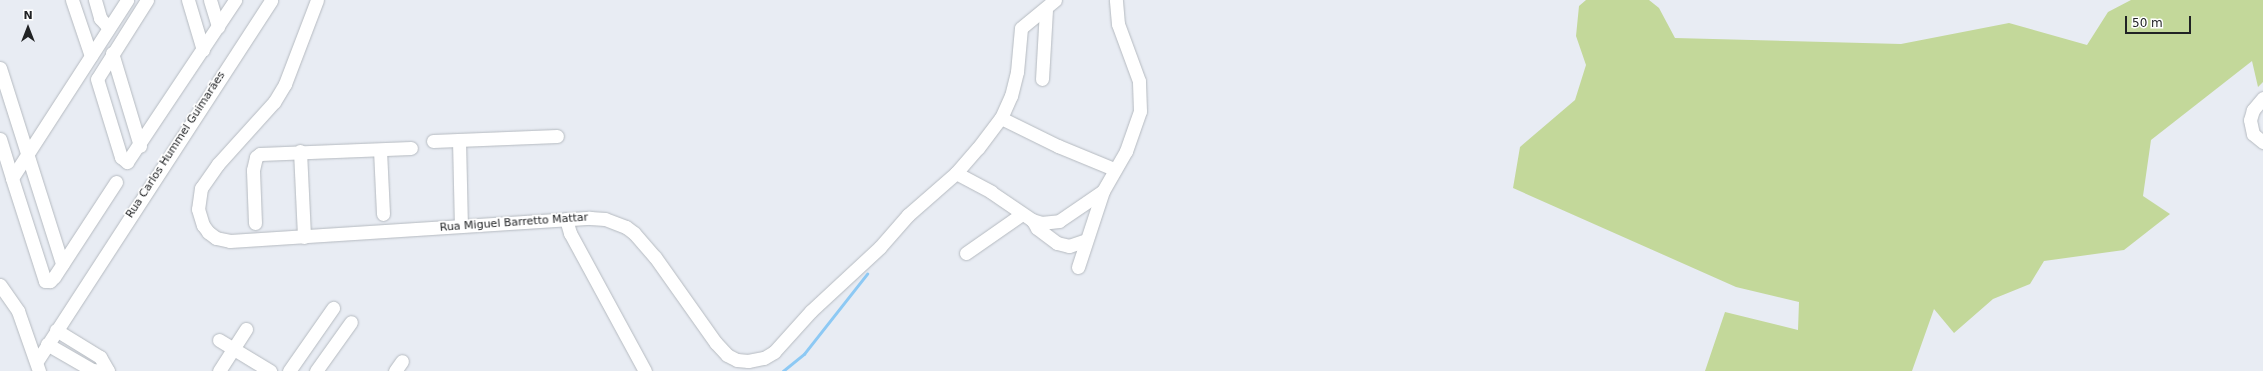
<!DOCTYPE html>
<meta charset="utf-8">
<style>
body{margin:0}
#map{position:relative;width:2263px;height:371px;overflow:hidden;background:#e8ecf3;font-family:"DejaVu Sans",sans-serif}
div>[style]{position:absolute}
.green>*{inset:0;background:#c3d89a}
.stream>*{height:2.5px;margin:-1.25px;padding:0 1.25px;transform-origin:1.25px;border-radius:1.25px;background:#8dc9f4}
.roads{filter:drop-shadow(0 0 1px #b5bac0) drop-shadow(0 0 1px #b5bac0)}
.minor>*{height:13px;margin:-6.5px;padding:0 6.5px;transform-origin:6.5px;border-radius:6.5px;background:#fff}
span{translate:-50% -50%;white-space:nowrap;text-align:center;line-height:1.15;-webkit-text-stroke:3.5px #fff;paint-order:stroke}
.street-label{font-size:11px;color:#202224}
.north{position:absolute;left:8px;top:8px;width:40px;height:40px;-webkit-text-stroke:3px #fff;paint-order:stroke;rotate:0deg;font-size:11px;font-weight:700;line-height:16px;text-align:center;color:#202224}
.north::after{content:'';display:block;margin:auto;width:14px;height:18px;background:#202224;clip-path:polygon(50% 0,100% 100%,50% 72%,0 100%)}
.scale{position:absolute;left:2125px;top:16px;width:66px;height:18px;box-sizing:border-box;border:2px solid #202224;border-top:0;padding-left:5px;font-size:12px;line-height:14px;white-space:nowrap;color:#202224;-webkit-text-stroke:3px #fff;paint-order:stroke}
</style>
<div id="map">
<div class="green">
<div style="clip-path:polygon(1586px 0,1649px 0,1659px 8px,1675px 38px,1901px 44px,2009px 23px,2087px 45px,2108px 12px,2131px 0,2263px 0,2263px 82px,2258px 87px,2252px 61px,2151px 140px,2143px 196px,2170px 214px,2124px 250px,2044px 261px,2030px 284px,1993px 299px,1954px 333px,1934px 309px,1912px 371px,1705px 371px,1725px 312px,1798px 330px,1799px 302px,1736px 287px,1513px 188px,1520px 147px,1575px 100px,1586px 65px,1576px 36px,1579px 6px)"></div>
</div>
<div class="stream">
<div style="left:783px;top:371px;width:27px;rotate:-39deg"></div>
<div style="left:804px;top:354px;width:102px;rotate:-51.8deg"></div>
</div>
<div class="roads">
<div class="minor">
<div style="left:72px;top:0;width:59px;rotate:71.3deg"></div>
<div style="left:95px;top:0;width:19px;rotate:74deg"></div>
<div style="left:100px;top:18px;width:13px;rotate:48deg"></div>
<div style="left:147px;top:0;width:93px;rotate:122.3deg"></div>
<div style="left:97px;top:79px;width:82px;rotate:72.9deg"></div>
<div style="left:121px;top:157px;width:8px;rotate:40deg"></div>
<div style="left:127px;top:162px;width:195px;rotate:-56.3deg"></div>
<div style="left:188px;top:0;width:52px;rotate:73.3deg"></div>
<div style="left:210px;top:0;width:28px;rotate:73deg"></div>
<div style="left:317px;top:0;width:90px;rotate:110.9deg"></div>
<div style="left:285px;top:84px;width:21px;rotate:121deg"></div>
<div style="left:274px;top:102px;width:84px;rotate:132.1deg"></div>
<div style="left:218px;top:164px;width:29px;rotate:125deg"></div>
<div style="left:201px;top:188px;width:21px;rotate:98deg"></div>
<div style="left:198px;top:209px;width:17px;rotate:73deg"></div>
<div style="left:203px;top:225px;width:9px;rotate:54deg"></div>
<div style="left:208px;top:232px;width:10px;rotate:37deg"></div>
<div style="left:216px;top:238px;width:14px;rotate:12deg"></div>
<div style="left:230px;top:241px;width:361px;rotate:-3.7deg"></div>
<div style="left:590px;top:218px;width:15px;rotate:4deg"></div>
<div style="left:605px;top:219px;width:22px;rotate:21deg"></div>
<div style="left:626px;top:227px;width:10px;rotate:37deg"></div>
<div style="left:634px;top:233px;width:32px;rotate:49deg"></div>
<div style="left:655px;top:257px;width:105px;rotate:54.7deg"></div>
<div style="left:716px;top:343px;width:16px;rotate:47deg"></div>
<div style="left:727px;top:355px;width:11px;rotate:27deg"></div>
<div style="left:737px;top:360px;width:11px;rotate:5deg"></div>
<div style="left:748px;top:361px;width:16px;rotate:-11deg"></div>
<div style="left:764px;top:358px;width:12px;rotate:-31deg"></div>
<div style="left:774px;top:352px;width:55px;rotate:-47.9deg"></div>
<div style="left:811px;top:311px;width:94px;rotate:-42.8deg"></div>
<div style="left:880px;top:247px;width:43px;rotate:-48.8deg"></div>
<div style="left:908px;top:215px;width:64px;rotate:-41.2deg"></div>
<div style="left:956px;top:173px;width:33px;rotate:-49deg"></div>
<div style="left:978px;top:148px;width:38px;rotate:-53deg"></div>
<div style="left:1001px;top:118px;width:24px;rotate:-66deg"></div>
<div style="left:1011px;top:96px;width:25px;rotate:-76deg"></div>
<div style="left:1017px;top:72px;width:44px;rotate:-84.8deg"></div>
<div style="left:1021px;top:28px;width:44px;rotate:-39.5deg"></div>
<div style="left:112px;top:53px;width:97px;rotate:73.2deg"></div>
<div style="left:0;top:68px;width:206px;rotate:72.4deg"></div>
<div style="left:1042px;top:79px;width:70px;rotate:-86.7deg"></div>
<div style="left:2263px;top:98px;width:16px;rotate:130deg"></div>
<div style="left:2253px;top:110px;width:10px;rotate:107deg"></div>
<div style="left:2250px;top:120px;width:14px;rotate:78deg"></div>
<div style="left:2253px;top:134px;width:13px;rotate:39deg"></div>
<div style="left:1001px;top:118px;width:64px;rotate:26.2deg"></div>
<div style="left:1058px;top:146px;width:61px;rotate:22.3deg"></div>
<div style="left:0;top:139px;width:41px;rotate:72.9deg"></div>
<div style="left:459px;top:140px;width:86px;rotate:88.7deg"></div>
<div style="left:433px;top:141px;width:124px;rotate:-2.3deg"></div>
<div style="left:380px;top:150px;width:64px;rotate:87.3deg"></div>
<div style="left:300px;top:151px;width:86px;rotate:87.3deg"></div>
<div style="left:956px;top:173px;width:40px;rotate:28deg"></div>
<div style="left:991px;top:192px;width:50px;rotate:34.3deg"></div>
<div style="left:1032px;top:220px;width:9px;rotate:18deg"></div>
<div style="left:1041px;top:223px;width:18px;rotate:-6deg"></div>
<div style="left:1059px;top:221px;width:53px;rotate:-34.3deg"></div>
<div style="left:116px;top:182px;width:113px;rotate:123.1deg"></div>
<div style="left:54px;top:277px;width:6px;rotate:135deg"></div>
<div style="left:50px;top:281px;width:5px;rotate:180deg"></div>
<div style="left:45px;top:281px;width:108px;rotate:-107.8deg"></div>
<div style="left:12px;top:178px;width:212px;rotate:-57.1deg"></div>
<div style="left:566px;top:219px;width:15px;rotate:74deg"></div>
<div style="left:570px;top:233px;width:157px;rotate:61.5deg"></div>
<div style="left:1033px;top:221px;width:8px;rotate:60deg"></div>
<div style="left:1037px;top:228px;width:25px;rotate:37deg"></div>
<div style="left:1057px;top:243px;width:12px;rotate:14deg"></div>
<div style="left:1069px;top:246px;width:18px;rotate:-19deg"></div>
<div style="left:255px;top:223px;width:53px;rotate:-92.2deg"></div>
<div style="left:253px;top:170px;width:13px;rotate:-77deg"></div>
<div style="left:256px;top:157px;width:5px;rotate:-37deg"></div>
<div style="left:260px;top:154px;width:151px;rotate:-2.3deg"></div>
<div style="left:966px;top:253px;width:68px;rotate:-34.9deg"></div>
<div style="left:1078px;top:267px;width:80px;rotate:-71.8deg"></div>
<div style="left:1103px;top:191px;width:46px;rotate:-60.1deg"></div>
<div style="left:1126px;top:151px;width:42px;rotate:-70.7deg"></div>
<div style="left:1140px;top:111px;width:30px;rotate:-92deg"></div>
<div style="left:1139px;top:81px;width:61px;rotate:-110.2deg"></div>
<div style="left:1118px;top:24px;width:24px;rotate:-95deg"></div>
<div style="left:0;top:285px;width:32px;rotate:55deg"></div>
<div style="left:18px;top:311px;width:64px;rotate:70.7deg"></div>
<div style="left:56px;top:330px;width:52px;rotate:31.5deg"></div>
<div style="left:100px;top:357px;width:16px;rotate:60deg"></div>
<div style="left:219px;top:340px;width:60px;rotate:31.3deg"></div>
<div style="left:47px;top:344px;width:52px;rotate:30deg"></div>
<div style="left:92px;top:370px;width:16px;rotate:4deg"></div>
<div style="left:37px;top:361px;width:430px;rotate:-57deg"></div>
<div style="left:219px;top:371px;width:50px;rotate:-57.3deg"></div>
<div style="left:289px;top:371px;width:77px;rotate:-55.1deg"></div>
<div style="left:316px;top:371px;width:60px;rotate:-54.5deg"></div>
<div style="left:395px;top:371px;width:12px;rotate:-55deg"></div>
</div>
</div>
<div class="street-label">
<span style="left:176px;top:145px;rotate:-57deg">Rua Carlos Hummel Guimarães</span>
<span style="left:514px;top:223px;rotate:-4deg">Rua Miguel Barretto Mattar</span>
</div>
<div class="north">N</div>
<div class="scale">50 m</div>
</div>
